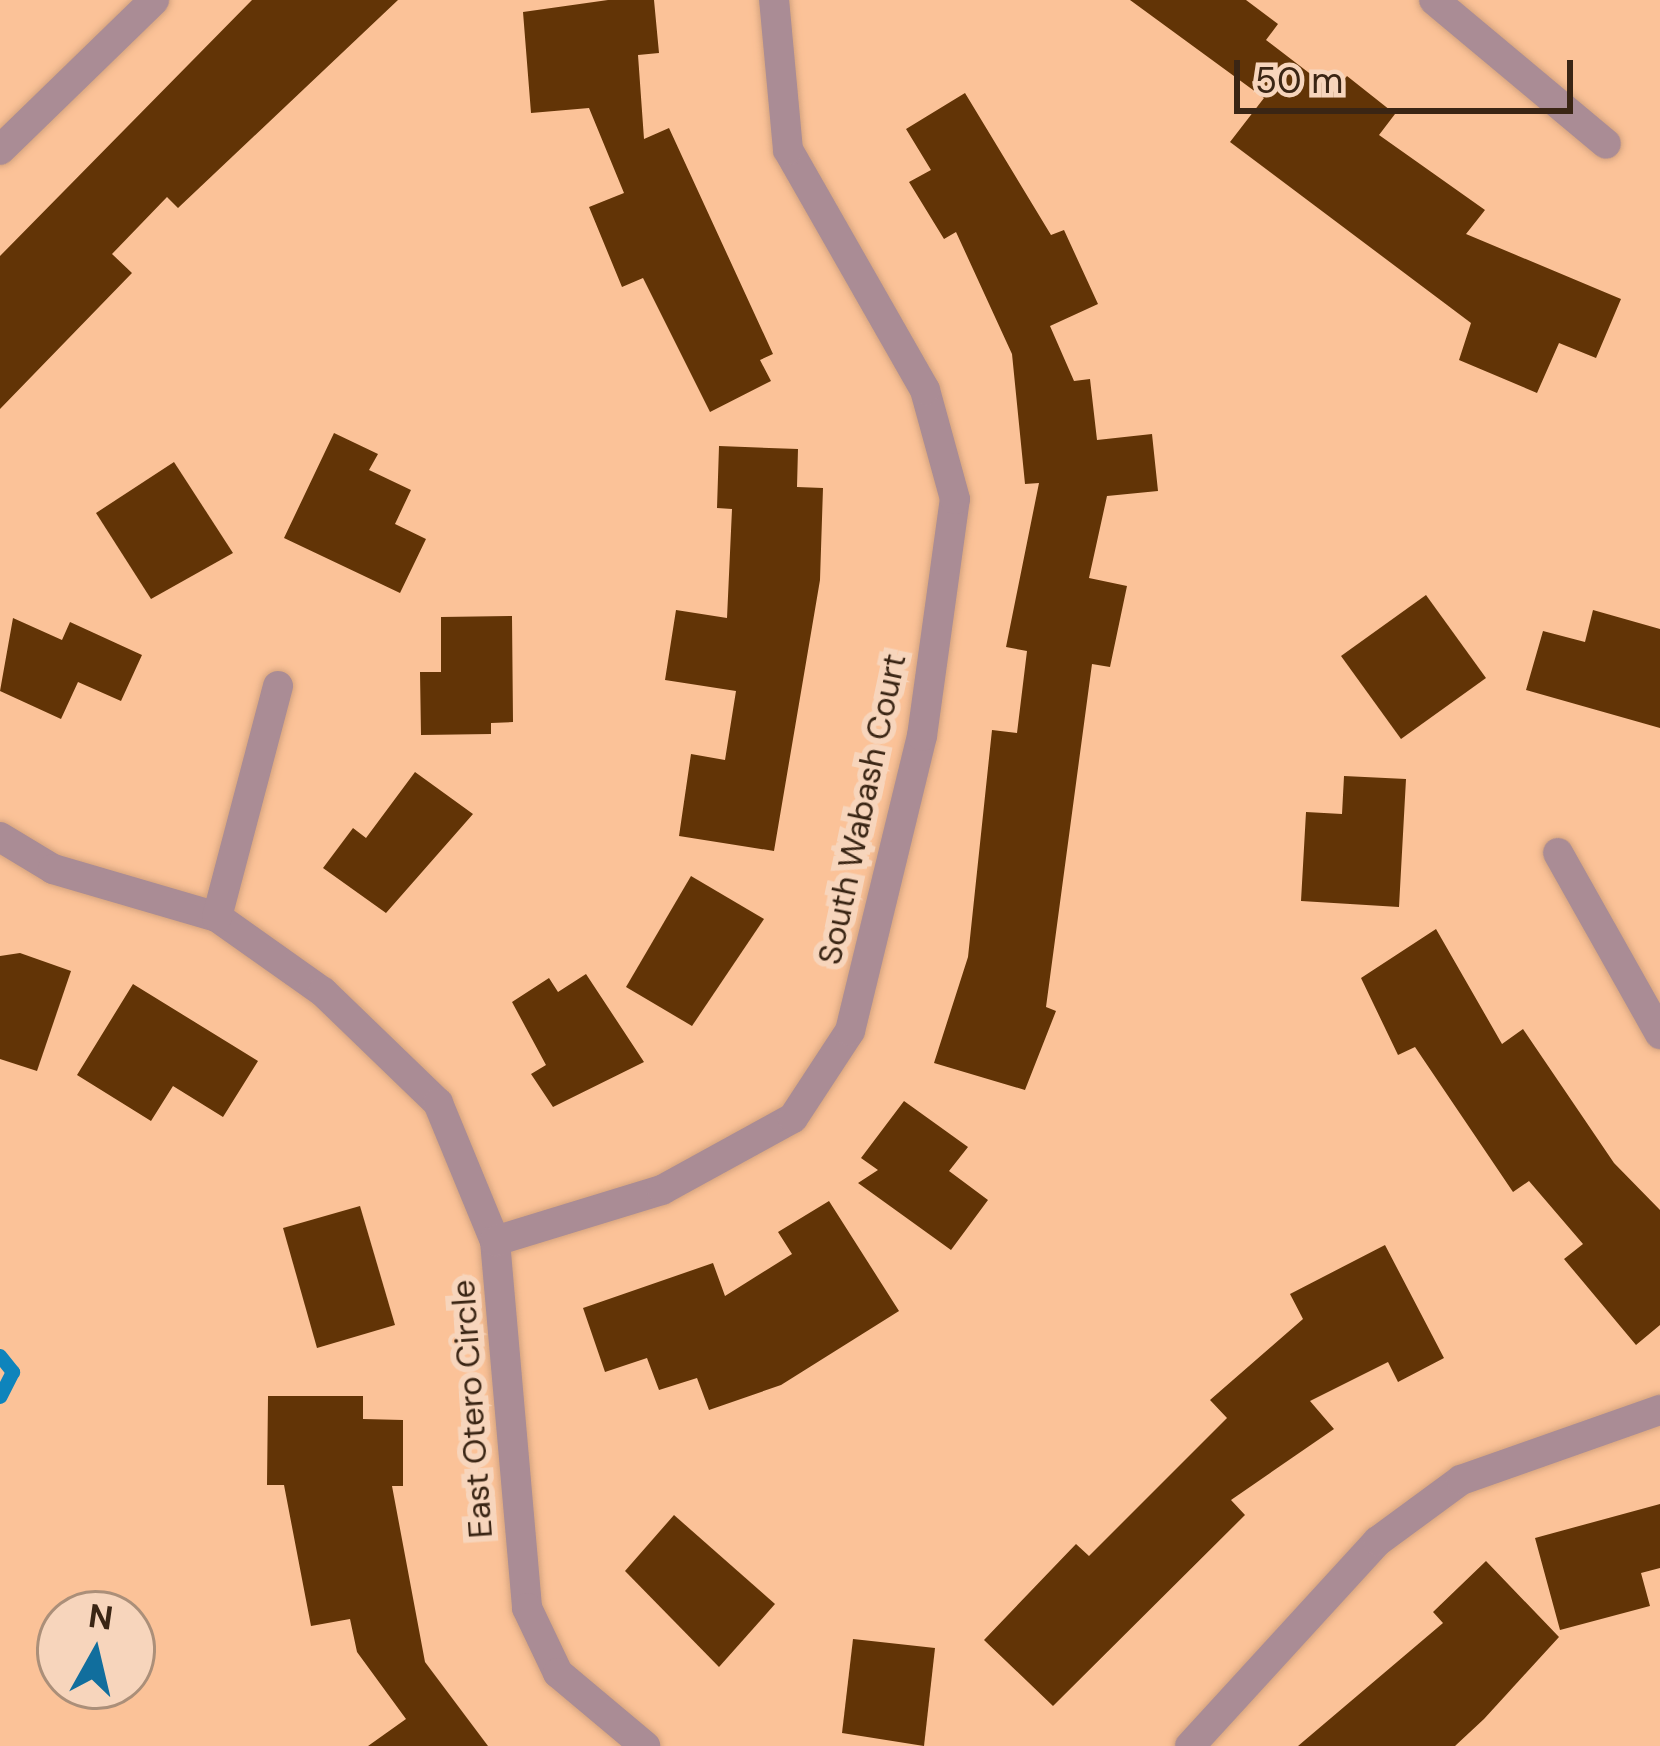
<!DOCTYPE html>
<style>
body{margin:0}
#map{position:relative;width:1660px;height:1746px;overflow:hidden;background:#fbc298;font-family:"DM Sans",sans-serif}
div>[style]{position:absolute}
.stream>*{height:14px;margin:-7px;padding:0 7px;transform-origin:7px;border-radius:7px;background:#0e84bc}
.building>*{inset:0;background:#623406}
.roads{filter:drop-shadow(0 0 3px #d4a37e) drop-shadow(0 0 3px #d4a37e)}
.street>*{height:30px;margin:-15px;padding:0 15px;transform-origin:15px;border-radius:15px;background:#aa8c95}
span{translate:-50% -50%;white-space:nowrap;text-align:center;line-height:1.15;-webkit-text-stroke:12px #f7d5bc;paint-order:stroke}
.street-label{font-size:33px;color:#3a2514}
.north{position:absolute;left:36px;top:1590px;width:120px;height:120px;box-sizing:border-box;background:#f7d5bc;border:3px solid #ab8f79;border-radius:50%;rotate:8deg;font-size:33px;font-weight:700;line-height:48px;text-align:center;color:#3a2514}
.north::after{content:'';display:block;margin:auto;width:42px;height:54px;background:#116e9d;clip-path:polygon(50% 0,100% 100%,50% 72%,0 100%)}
.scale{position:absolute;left:1234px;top:60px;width:339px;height:54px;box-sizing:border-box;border:6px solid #3a2514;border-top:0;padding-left:15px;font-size:36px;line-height:42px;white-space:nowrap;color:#3a2514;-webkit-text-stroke:9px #f7d5bc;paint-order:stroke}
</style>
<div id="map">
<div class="stream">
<div style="left:0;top:1356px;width:21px;rotate:51deg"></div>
<div style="left:13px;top:1372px;width:28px;rotate:117deg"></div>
</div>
<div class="building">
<div style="clip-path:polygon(252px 0,398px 0,178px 208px,167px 197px,112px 254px,132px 273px,0 409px,0 256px)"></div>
<div style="clip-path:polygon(608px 0,654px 0,659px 53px,638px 55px,644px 139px,669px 128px,773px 354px,760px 360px,771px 381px,710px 412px,643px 278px,622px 287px,589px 207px,624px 193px,589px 108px,531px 113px,523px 12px)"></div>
<div style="clip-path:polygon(1130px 0,1246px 0,1278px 24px,1266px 40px,1334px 92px,1347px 76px,1395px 114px,1379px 135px,1485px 210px,1466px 234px,1621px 299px,1596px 358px,1559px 343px,1537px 393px,1459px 360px,1471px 323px,1230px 142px,1264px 98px)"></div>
<div style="clip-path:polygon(965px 93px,1051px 235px,1064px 230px,1098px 304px,1050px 326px,1074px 381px,1090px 379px,1097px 440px,1152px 434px,1158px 491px,1107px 496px,1089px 578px,1127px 586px,1110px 667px,1092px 664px,1046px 1007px,1056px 1011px,1025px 1090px,934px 1063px,968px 957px,992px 730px,1017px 733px,1027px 651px,1006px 647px,1039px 483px,1025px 484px,1012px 354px,956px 232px,944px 239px,909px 182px,931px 170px,906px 129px)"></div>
<div style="clip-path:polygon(334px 433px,378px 454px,369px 470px,411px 490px,395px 524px,426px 539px,400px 593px,284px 538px)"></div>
<div style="clip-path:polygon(719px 446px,798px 449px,797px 487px,823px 488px,820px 580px,774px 851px,679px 836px,691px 754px,725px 760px,736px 691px,665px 680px,676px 610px,727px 618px,732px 509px,717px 508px)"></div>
<div style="clip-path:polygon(174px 462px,233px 553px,151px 599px,96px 513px)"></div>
<div style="clip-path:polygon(1426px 595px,1486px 678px,1401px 739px,1341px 656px)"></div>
<div style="clip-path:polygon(1593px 610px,1660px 629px,1660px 728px,1526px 690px,1543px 631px,1585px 642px)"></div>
<div style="clip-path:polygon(512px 616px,513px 722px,491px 723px,491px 734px,421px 735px,420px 672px,441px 672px,441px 617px)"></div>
<div style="clip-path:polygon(13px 618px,62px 640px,70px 622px,142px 655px,121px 701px,78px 682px,61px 719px,0 691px)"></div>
<div style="clip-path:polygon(415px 772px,473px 814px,386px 913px,323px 868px,353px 828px,366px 838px)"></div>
<div style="clip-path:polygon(1344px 776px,1406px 779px,1399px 907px,1301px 901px,1306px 812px,1342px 814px)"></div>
<div style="clip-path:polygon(691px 876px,764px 919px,692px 1026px,626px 987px)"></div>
<div style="clip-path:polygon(1436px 929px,1502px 1044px,1523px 1029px,1614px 1163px,1660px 1210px,1660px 1325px,1636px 1345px,1564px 1259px,1583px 1244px,1529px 1181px,1513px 1192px,1415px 1047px,1398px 1055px,1361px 978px)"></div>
<div style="clip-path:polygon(20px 953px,71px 971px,37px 1071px,0 1059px,0 956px)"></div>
<div style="clip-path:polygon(586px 974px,644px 1062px,553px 1107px,531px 1074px,546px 1065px,512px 1002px,549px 978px,558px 992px)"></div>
<div style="clip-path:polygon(133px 984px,258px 1061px,223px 1117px,173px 1086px,151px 1121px,77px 1075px)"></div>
<div style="clip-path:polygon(904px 1101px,968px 1147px,949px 1171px,988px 1200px,951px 1250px,858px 1183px,878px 1170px,861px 1158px)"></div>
<div style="clip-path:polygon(829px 1201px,899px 1311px,781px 1385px,709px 1410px,697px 1378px,659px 1390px,647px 1358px,605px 1372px,583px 1308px,713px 1263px,725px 1296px,792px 1254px,778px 1232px)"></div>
<div style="clip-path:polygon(360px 1206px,395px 1325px,317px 1348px,283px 1228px)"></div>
<div style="clip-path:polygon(1385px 1245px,1444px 1358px,1398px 1382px,1388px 1362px,1310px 1401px,1334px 1429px,1231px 1500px,1245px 1515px,1053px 1706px,984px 1640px,1076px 1544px,1089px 1556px,1227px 1418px,1210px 1400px,1303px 1319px,1290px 1294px)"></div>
<div style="clip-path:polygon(268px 1396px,363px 1396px,363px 1419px,403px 1420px,403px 1486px,392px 1486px,425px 1662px,488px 1746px,368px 1746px,406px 1719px,357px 1652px,350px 1619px,311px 1626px,284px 1485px,267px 1485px)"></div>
<div style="clip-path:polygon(1660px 1504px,1660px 1568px,1641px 1573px,1650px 1606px,1560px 1630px,1535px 1538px)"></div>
<div style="clip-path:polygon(674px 1515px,775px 1604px,719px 1667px,625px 1571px)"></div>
<div style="clip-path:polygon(1486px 1561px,1559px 1637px,1484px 1719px,1455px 1746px,1298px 1746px,1443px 1623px,1433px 1612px)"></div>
<div style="clip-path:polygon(853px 1639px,935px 1648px,924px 1746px,842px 1733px)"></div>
</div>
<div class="roads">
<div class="street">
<div style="left:1434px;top:0;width:224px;rotate:39.9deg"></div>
<div style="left:0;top:150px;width:215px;rotate:-44.2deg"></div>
<div style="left:0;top:837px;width:62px;rotate:31.1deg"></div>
<div style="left:53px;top:869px;width:171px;rotate:16.3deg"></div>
<div style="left:217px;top:917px;width:130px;rotate:35.3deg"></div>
<div style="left:323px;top:992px;width:160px;rotate:44deg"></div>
<div style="left:438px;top:1103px;width:149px;rotate:67.6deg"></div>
<div style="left:495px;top:1241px;width:368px;rotate:85deg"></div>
<div style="left:527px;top:1608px;width:72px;rotate:64.5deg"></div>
<div style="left:558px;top:1673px;width:114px;rotate:40deg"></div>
<div style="left:1558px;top:853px;width:208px;rotate:60.6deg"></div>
<div style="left:217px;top:917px;width:239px;rotate:-75.2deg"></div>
<div style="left:495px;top:1241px;width:175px;rotate:-17deg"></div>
<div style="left:662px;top:1190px;width:149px;rotate:-28.8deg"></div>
<div style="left:793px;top:1118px;width:104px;rotate:-56.8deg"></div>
<div style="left:850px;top:1031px;width:304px;rotate:-76.3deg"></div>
<div style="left:922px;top:736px;width:239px;rotate:-82.1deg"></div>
<div style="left:955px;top:499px;width:113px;rotate:-105.4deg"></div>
<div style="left:925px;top:390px;width:276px;rotate:-119.7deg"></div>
<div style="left:788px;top:150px;width:151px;rotate:-95.3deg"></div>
<div style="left:1190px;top:1746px;width:278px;rotate:-47.5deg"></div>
<div style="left:1378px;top:1541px;width:103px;rotate:-36.3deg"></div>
<div style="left:1461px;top:1480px;width:211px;rotate:-19.4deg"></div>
</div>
</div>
<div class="street-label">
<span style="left:862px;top:809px;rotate:-78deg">South Wabash Court</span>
<span style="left:472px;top:1409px;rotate:-94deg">East Otero Circle</span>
</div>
<div class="north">N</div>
<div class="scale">50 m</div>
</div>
